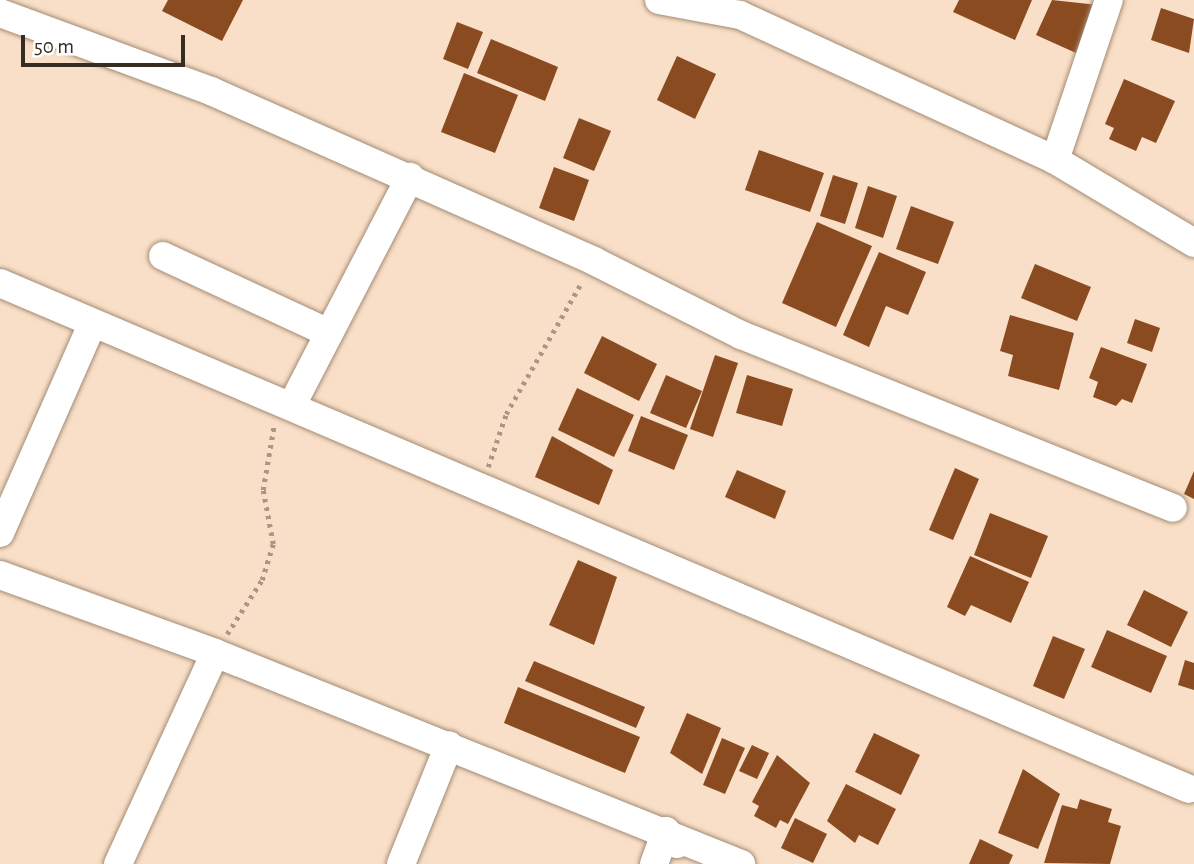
<!DOCTYPE html>
<style>
body{margin:0}
#map{position:relative;width:1194px;height:864px;overflow:hidden;background:#f9dfc7;font-family:"Alegreya Sans",sans-serif}
div>[style]{position:absolute}
.building>*{inset:0;background:#8a4b21}
.path>*{height:4.5px;margin-top:-2.25px;transform-origin:0;background:repeating-linear-gradient(90deg,#ab9785 0 3.5px,transparent 0 8.5px)}
.roads{filter:drop-shadow(0 0 2px #a38b75) drop-shadow(0 0 2px #a38b75)}
.minor>*{height:28px;margin:-14px;padding:0 14px;transform-origin:14px;border-radius:14px;background:#fff}
span{translate:-50% -50%;white-space:nowrap;text-align:center;line-height:1.15;-webkit-text-stroke:7px #fff;paint-order:stroke}
.scale{position:absolute;left:21px;top:35px;width:164px;height:32px;box-sizing:border-box;border:4px solid #352c22;border-top:0;padding-left:9px;font-size:21px;line-height:24px;white-space:nowrap;color:#352c22;-webkit-text-stroke:5px #fff;paint-order:stroke}
</style>
<div id="map">
<div class="building">
<div style="clip-path:polygon(168px 0,243px 0,222px 41px,162px 11px)"></div>
<div style="clip-path:polygon(959px 0,1032px 0,1015px 40px,953px 12px)"></div>
<div style="clip-path:polygon(1052px 0,1098px 5px,1076px 53px,1036px 35px)"></div>
<div style="clip-path:polygon(1161px 8px,1194px 19px,1189px 53px,1151px 40px)"></div>
<div style="clip-path:polygon(457px 22px,483px 32px,468px 69px,443px 59px)"></div>
<div style="clip-path:polygon(491px 39px,558px 67px,545px 101px,477px 73px)"></div>
<div style="clip-path:polygon(677px 56px,716px 74px,695px 119px,657px 100px)"></div>
<div style="clip-path:polygon(464px 73px,518px 95px,495px 153px,441px 132px)"></div>
<div style="clip-path:polygon(1124px 79px,1175px 101px,1156px 143px,1142px 137px,1136px 151px,1109px 139px,1114px 128px,1105px 124px)"></div>
<div style="clip-path:polygon(579px 118px,611px 131px,594px 171px,563px 158px)"></div>
<div style="clip-path:polygon(759px 150px,824px 173px,810px 212px,745px 190px)"></div>
<div style="clip-path:polygon(554px 167px,589px 180px,574px 221px,539px 208px)"></div>
<div style="clip-path:polygon(833px 175px,858px 183px,845px 224px,820px 216px)"></div>
<div style="clip-path:polygon(868px 186px,897px 196px,883px 238px,855px 228px)"></div>
<div style="clip-path:polygon(911px 206px,954px 222px,938px 264px,896px 249px)"></div>
<div style="clip-path:polygon(817px 222px,872px 246px,836px 327px,782px 303px)"></div>
<div style="clip-path:polygon(879px 252px,926px 272px,908px 315px,886px 306px,869px 347px,843px 335px)"></div>
<div style="clip-path:polygon(1035px 264px,1091px 287px,1077px 321px,1021px 298px)"></div>
<div style="clip-path:polygon(1010px 315px,1074px 333px,1059px 390px,1008px 376px,1013px 355px,1000px 351px)"></div>
<div style="clip-path:polygon(1135px 319px,1160px 328px,1152px 352px,1127px 343px)"></div>
<div style="clip-path:polygon(602px 336px,657px 364px,639px 401px,584px 373px)"></div>
<div style="clip-path:polygon(1101px 347px,1147px 364px,1132px 403px,1122px 399px,1116px 406px,1093px 397px,1098px 382px,1089px 378px)"></div>
<div style="clip-path:polygon(715px 355px,738px 363px,713px 437px,690px 429px)"></div>
<div style="clip-path:polygon(666px 375px,702px 391px,686px 428px,650px 413px)"></div>
<div style="clip-path:polygon(747px 375px,793px 389px,782px 426px,736px 413px)"></div>
<div style="clip-path:polygon(577px 388px,634px 415px,614px 457px,558px 430px)"></div>
<div style="clip-path:polygon(641px 416px,688px 435px,674px 470px,628px 451px)"></div>
<div style="clip-path:polygon(552px 436px,613px 470px,599px 505px,535px 477px)"></div>
<div style="clip-path:polygon(955px 468px,979px 479px,953px 540px,929px 530px)"></div>
<div style="clip-path:polygon(737px 470px,786px 491px,775px 519px,725px 497px)"></div>
<div style="clip-path:polygon(1194px 471px,1194px 499px,1184px 494px)"></div>
<div style="clip-path:polygon(990px 513px,1048px 536px,1031px 578px,974px 555px)"></div>
<div style="clip-path:polygon(970px 556px,1029px 582px,1011px 623px,971px 605px,965px 616px,947px 607px)"></div>
<div style="clip-path:polygon(578px 560px,617px 577px,594px 645px,549px 625px)"></div>
<div style="clip-path:polygon(1144px 590px,1188px 612px,1171px 647px,1127px 625px)"></div>
<div style="clip-path:polygon(1107px 630px,1167px 656px,1151px 693px,1091px 667px)"></div>
<div style="clip-path:polygon(1053px 636px,1085px 649px,1064px 699px,1033px 686px)"></div>
<div style="clip-path:polygon(1185px 660px,1194px 663px,1194px 690px,1178px 685px)"></div>
<div style="clip-path:polygon(534px 661px,645px 707px,636px 728px,525px 681px)"></div>
<div style="clip-path:polygon(518px 687px,640px 737px,625px 773px,504px 723px)"></div>
<div style="clip-path:polygon(687px 713px,721px 728px,702px 774px,670px 753px)"></div>
<div style="clip-path:polygon(874px 733px,920px 755px,901px 795px,855px 772px)"></div>
<div style="clip-path:polygon(722px 738px,745px 748px,725px 794px,703px 785px)"></div>
<div style="clip-path:polygon(752px 745px,769px 753px,757px 779px,739px 771px)"></div>
<div style="clip-path:polygon(777px 755px,810px 783px,788px 824px,780px 820px,776px 828px,754px 816px,759px 806px,752px 802px)"></div>
<div style="clip-path:polygon(1023px 769px,1060px 794px,1038px 849px,998px 833px)"></div>
<div style="clip-path:polygon(846px 784px,896px 809px,878px 845px,859px 835px,855px 843px,827px 821px)"></div>
<div style="clip-path:polygon(1080px 799px,1112px 809px,1108px 822px,1121px 826px,1110px 864px,1044px 863px,1062px 805px,1077px 809px)"></div>
<div style="clip-path:polygon(795px 818px,827px 834px,813px 863px,781px 848px)"></div>
<div style="clip-path:polygon(980px 839px,1013px 855px,1009px 864px,969px 864px)"></div>
</div>
<div class="path">
<div style="left:488px;top:467px;width:56px;rotate:-71.2deg"></div>
<div style="left:506px;top:414px;width:152px;rotate:-60.1deg"></div>
<div style="left:227px;top:634px;width:64px;rotate:-57.1deg"></div>
<div style="left:262px;top:580px;width:38px;rotate:-73deg"></div>
<div style="left:273px;top:544px;width:55px;rotate:-100.5deg"></div>
<div style="left:263px;top:490px;width:66px;rotate:-80.4deg"></div>
</div>
<div class="roads">
<div class="minor">
<div style="left:659px;top:0;width:82px;rotate:10.5deg"></div>
<div style="left:740px;top:15px;width:347px;rotate:24.7deg"></div>
<div style="left:1055px;top:160px;width:162px;rotate:30.8deg"></div>
<div style="left:0;top:13px;width:225px;rotate:20.3deg"></div>
<div style="left:211px;top:91px;width:419px;rotate:23.9deg"></div>
<div style="left:594px;top:261px;width:165px;rotate:26.7deg"></div>
<div style="left:741px;top:335px;width:465px;rotate:21.8deg"></div>
<div style="left:1055px;top:160px;width:169px;rotate:-71.4deg"></div>
<div style="left:163px;top:256px;width:183px;rotate:24.9deg"></div>
<div style="left:0;top:283px;width:1292px;rotate:23.05deg"></div>
<div style="left:292px;top:405px;width:257px;rotate:-62.6deg"></div>
<div style="left:0;top:533px;width:228px;rotate:-66.2deg"></div>
<div style="left:0;top:575px;width:229px;rotate:19.9deg"></div>
<div style="left:215px;top:653px;width:567px;rotate:21.86deg"></div>
<div style="left:118px;top:864px;width:232px;rotate:-65.3deg"></div>
<div style="left:401px;top:864px;width:128px;rotate:-68deg"></div>
<div style="left:654px;top:864px;width:35px;rotate:-70deg"></div>
<div style="left:666px;top:831px;width:17px;rotate:50deg"></div>
</div>
</div>
<div class="scale">50 m</div>
</div>
